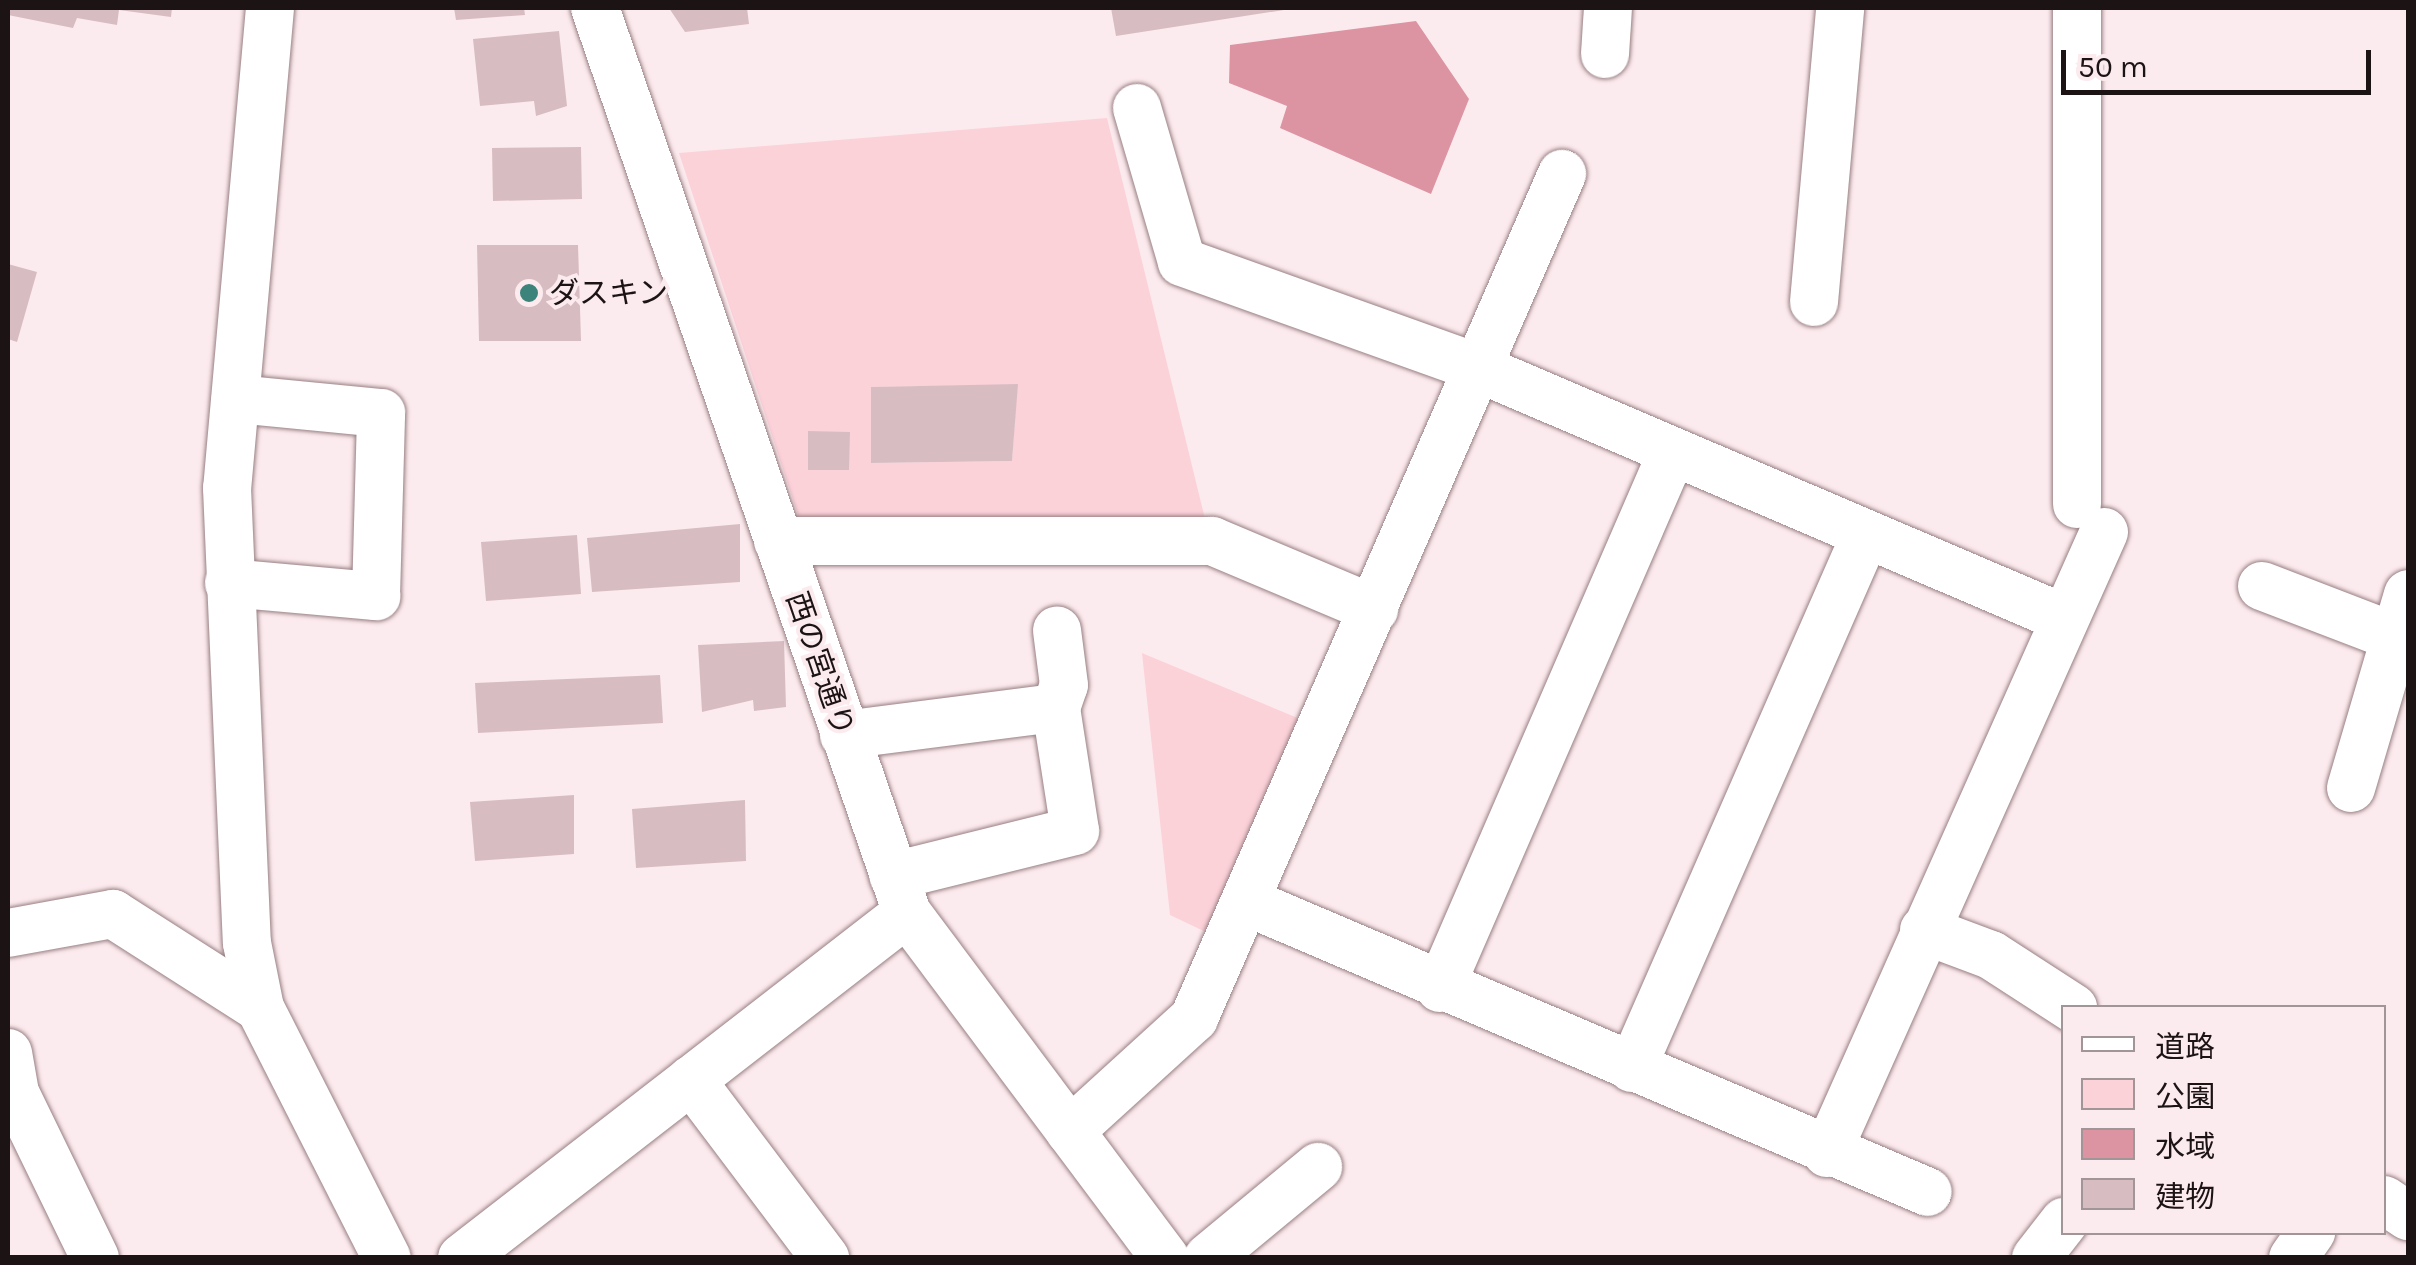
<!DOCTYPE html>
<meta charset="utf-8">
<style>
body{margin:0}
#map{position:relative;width:2416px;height:1265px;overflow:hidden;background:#fcebee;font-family:Karla,"Noto Sans JP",sans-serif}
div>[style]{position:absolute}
.green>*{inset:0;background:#fcd2d9}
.water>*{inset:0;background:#dc94a2}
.building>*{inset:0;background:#d7bdc2}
.roads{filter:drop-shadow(0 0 2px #987f83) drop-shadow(0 0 2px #987f83)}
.minor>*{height:48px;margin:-24px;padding:0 24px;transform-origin:24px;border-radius:24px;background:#fff}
.dots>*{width:28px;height:28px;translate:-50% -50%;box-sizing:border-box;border:5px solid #fcebee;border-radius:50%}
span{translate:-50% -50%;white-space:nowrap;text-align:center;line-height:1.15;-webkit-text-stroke:8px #fcebee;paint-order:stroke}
.poi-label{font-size:30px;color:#1c1314}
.left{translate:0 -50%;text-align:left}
.street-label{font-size:30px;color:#1c1314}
.frame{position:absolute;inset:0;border:10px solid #1c1314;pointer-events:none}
.legend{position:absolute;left:2061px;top:1005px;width:325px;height:230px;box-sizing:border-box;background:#fcebee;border:2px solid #a29597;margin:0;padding:12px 18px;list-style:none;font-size:30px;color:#1c1314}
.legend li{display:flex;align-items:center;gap:20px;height:50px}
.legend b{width:50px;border:2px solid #a29597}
.scale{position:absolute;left:2061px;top:50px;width:310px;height:45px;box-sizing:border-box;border:5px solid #1c1314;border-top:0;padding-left:12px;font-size:30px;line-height:35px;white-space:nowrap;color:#1c1314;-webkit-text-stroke:8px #fcebee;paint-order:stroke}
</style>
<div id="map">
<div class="green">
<div style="clip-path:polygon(evenodd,1107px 118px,1206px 523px,803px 530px,679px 153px,1107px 118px,1017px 385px,1012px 461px,871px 463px,872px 387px,1017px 385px)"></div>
<div style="clip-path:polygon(1142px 653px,1300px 719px,1210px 934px,1170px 915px)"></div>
</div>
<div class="water">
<div style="clip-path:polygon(1416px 21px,1469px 99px,1431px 194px,1280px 128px,1287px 106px,1229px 83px,1230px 45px)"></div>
</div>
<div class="building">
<div style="clip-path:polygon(8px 8px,172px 8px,171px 17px,119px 10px,117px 25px,77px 18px,73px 28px,8px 15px)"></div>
<div style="clip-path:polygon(454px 8px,524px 8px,525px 15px,456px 20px)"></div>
<div style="clip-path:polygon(669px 8px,747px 8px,749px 24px,685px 32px)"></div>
<div style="clip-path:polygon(1111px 8px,1284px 8px,1284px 10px,1116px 36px)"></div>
<div style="clip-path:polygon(559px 31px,567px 106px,536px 116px,534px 101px,480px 106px,473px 39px)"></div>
<div style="clip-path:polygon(581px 147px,582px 199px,493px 201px,492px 148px)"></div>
<div style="clip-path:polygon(477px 245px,578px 245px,581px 341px,479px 341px)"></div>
<div style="clip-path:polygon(8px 264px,37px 272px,17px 342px,8px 339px)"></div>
<div style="clip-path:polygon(1018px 384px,1012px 461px,871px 463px,871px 387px)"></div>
<div style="clip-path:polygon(808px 431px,850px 432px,849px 470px,808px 470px)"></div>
<div style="clip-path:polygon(740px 524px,740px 582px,592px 592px,587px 538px)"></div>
<div style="clip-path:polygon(577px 535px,581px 594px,486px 601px,481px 542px)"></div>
<div style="clip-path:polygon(784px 641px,786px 707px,754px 711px,753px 700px,702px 712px,698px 645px)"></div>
<div style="clip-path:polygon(660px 675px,663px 723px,478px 733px,475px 683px)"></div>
<div style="clip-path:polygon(574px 795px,574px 854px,475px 861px,470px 802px)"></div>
<div style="clip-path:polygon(745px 800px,746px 861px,636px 868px,632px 809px)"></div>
</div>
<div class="roads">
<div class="minor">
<div style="left:270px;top:8px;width:482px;rotate:95.1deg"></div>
<div style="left:227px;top:488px;width:455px;rotate:87.5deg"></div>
<div style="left:247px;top:943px;width:66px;rotate:78.7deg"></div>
<div style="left:260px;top:1008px;width:280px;rotate:63.1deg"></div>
<div style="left:595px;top:8px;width:957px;rotate:70.98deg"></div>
<div style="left:907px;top:913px;width:431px;rotate:53.2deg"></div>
<div style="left:1605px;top:54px;width:46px;rotate:-86.3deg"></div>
<div style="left:1137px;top:108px;width:160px;rotate:73.7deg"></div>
<div style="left:1182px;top:262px;width:314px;rotate:19.7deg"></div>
<div style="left:1478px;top:368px;width:634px;rotate:23.13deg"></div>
<div style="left:1814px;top:302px;width:295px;rotate:-84.9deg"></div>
<div style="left:2077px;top:504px;width:496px;rotate:-90deg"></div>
<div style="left:778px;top:541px;width:434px"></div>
<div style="left:1212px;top:541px;width:176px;rotate:22.8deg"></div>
<div style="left:229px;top:583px;width:148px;rotate:5.1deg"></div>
<div style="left:376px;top:596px;width:183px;rotate:-88.4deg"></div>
<div style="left:381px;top:413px;width:146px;rotate:-174.5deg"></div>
<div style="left:2262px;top:586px;width:156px;rotate:21deg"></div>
<div style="left:1056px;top:708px;width:24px;rotate:-71deg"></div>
<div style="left:1064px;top:685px;width:55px;rotate:-97.3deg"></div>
<div style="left:844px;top:735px;width:214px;rotate:-7.3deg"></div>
<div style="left:1056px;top:708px;width:124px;rotate:81.2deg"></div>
<div style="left:1075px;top:831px;width:187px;rotate:166.1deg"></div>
<div style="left:2351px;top:788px;width:202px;rotate:-73.6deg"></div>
<div style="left:1245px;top:901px;width:742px;rotate:23.08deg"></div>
<div style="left:1924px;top:930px;width:72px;rotate:20.5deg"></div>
<div style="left:1991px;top:955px;width:98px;rotate:32.9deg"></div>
<div style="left:8px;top:933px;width:107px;rotate:-10.3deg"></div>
<div style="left:113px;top:914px;width:174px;rotate:32.6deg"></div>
<div style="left:1440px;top:988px;width:583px;rotate:-66.56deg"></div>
<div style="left:8px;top:1053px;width:41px;rotate:80.1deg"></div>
<div style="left:15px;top:1093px;width:183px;rotate:64.1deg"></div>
<div style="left:1632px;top:1068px;width:581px;rotate:-66.35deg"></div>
<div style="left:691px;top:1080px;width:223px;rotate:53deg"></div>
<div style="left:1070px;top:1131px;width:168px;rotate:-42.3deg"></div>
<div style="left:1194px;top:1018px;width:921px;rotate:-66.44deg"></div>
<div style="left:1827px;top:1153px;width:680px;rotate:-65.96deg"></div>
<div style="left:2384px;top:1200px;width:29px;rotate:34deg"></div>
<div style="left:462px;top:1258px;width:563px;rotate:-37.79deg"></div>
<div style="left:1208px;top:1258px;width:143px;rotate:-39.6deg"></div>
<div style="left:2036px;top:1258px;width:46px;rotate:-52.1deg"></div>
<div style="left:2293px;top:1258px;width:32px;rotate:-55deg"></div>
</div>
</div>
<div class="dots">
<div style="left:529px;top:293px;background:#3c837b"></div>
</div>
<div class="poi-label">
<span class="left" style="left:549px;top:293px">ダスキン</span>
</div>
<div class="street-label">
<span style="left:820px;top:664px;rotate:71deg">西の宮通り</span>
</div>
<div class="frame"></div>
<ul class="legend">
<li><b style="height:12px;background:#fff"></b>道路</li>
<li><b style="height:28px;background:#fcd2d9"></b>公園</li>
<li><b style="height:28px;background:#dc94a2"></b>水域</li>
<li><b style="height:28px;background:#d7bdc2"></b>建物</li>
</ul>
<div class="scale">50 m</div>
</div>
